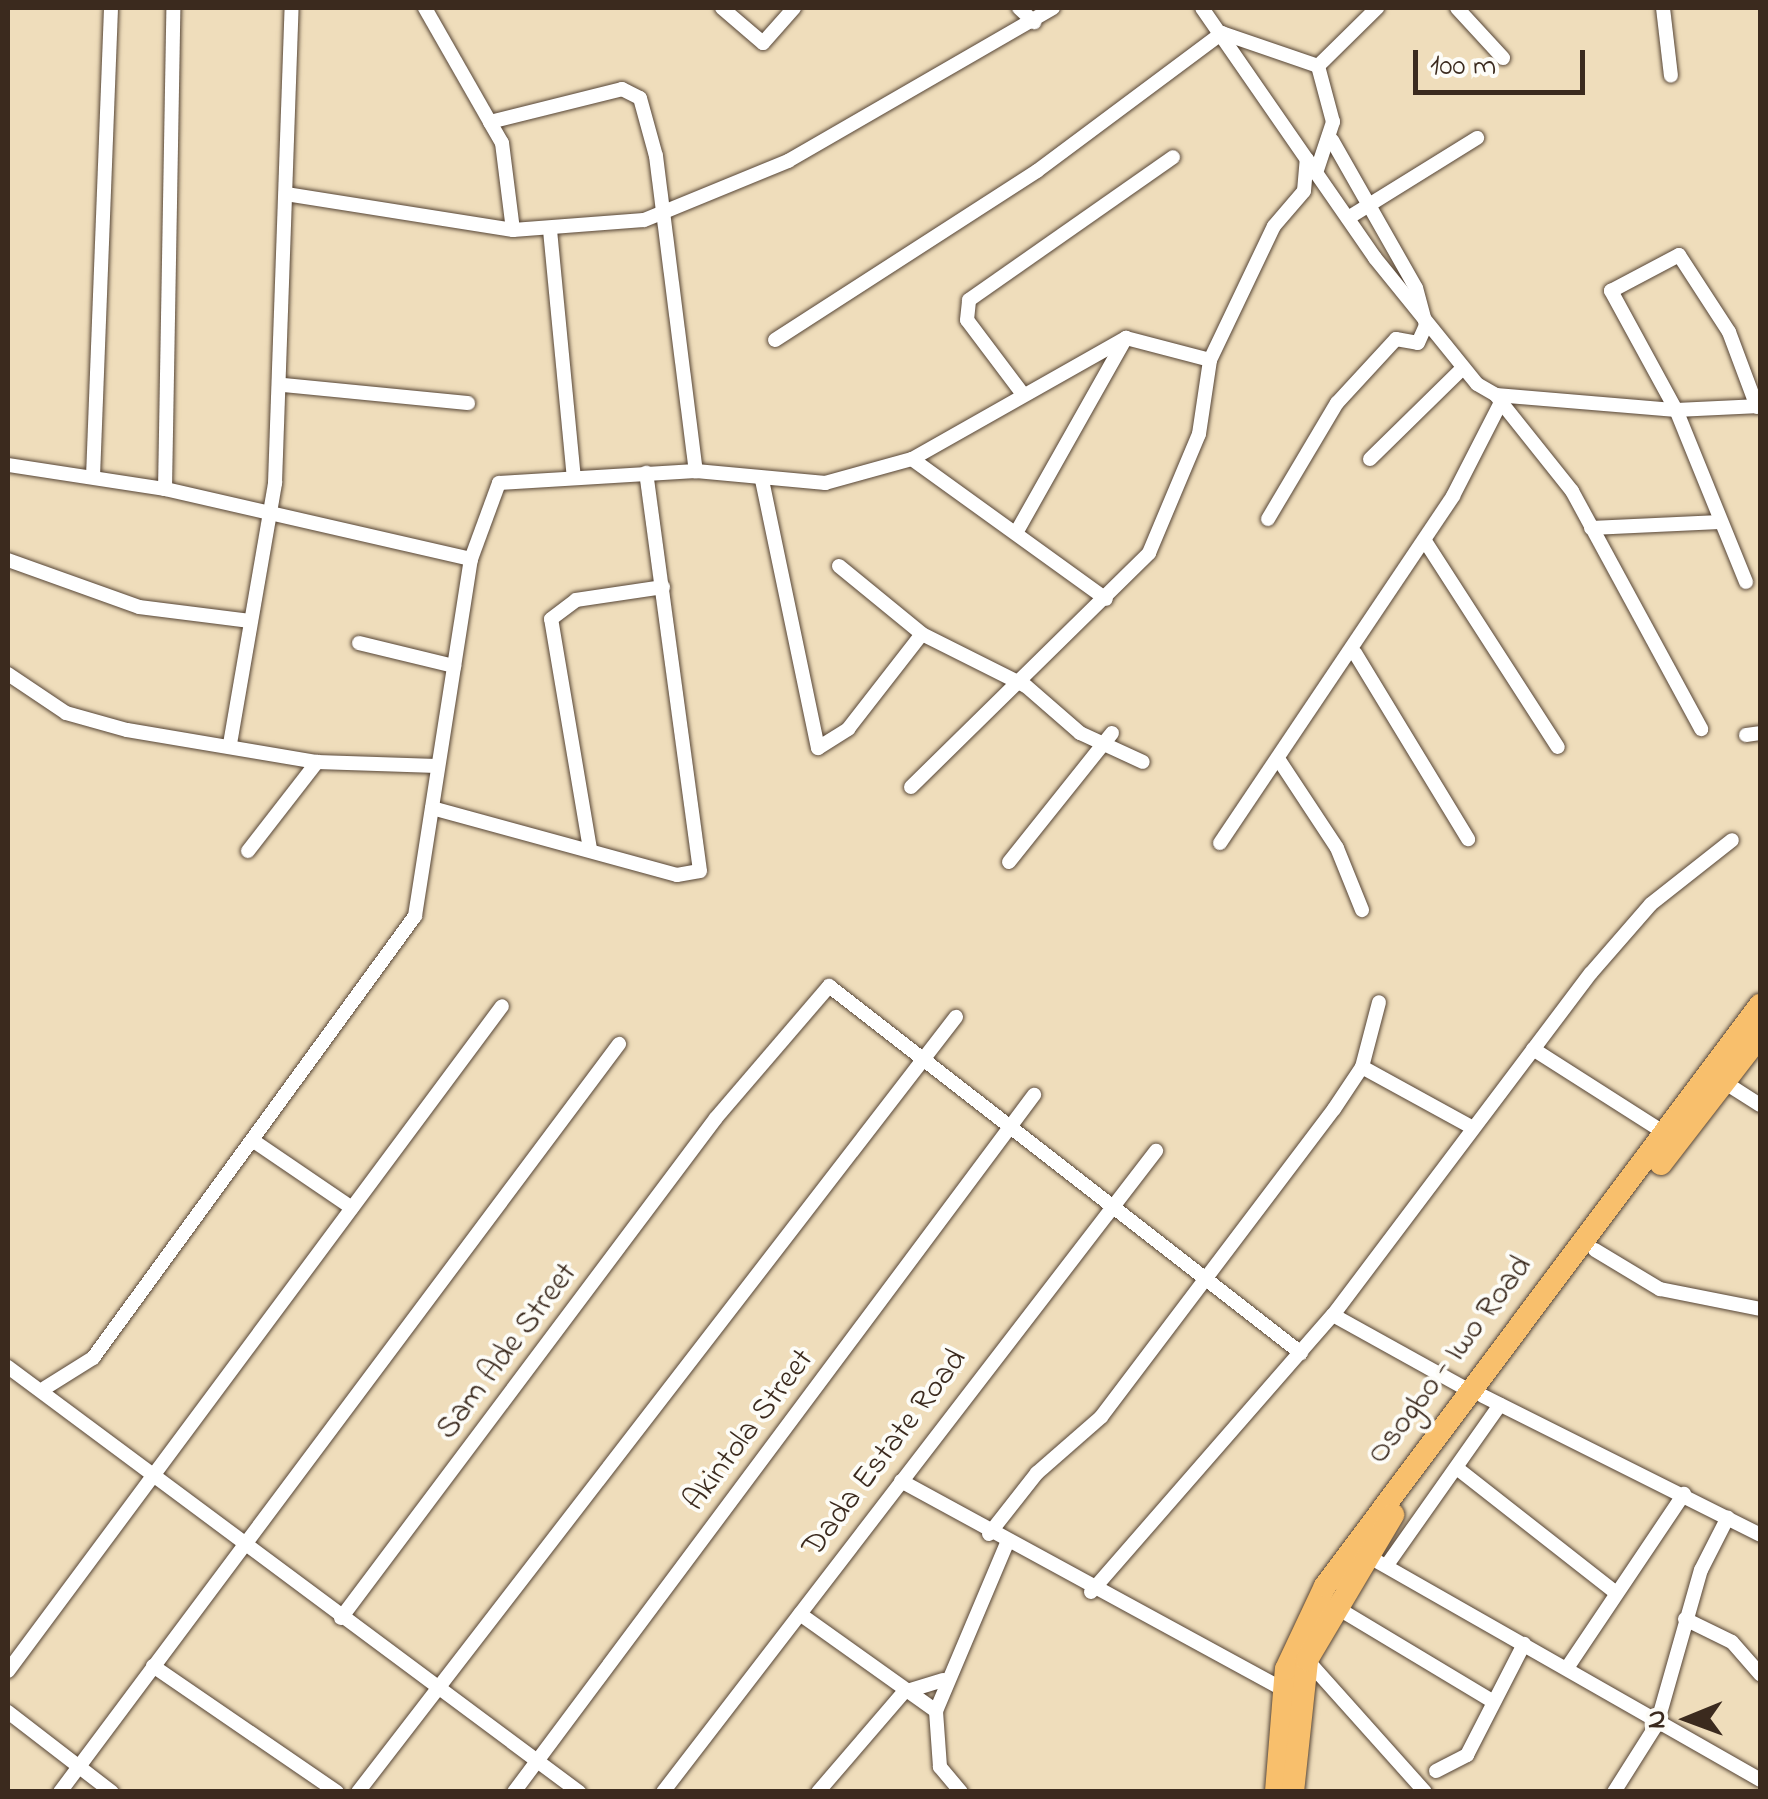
<!DOCTYPE html>
<style>
body{margin:0}
#map{position:relative;width:1768px;height:1799px;overflow:hidden;background:#efddbb;font-family:"Indie Flower",sans-serif}
div>[style]{position:absolute}
.roads{filter:drop-shadow(0 0 2px #564536) drop-shadow(0 0 2px #564536)}
.minor>*{height:14px;margin:-7px;padding:0 7px;transform-origin:7px;border-radius:7px;background:#fff}
.primary>*{height:22px;margin:-11px;padding:0 11px;transform-origin:11px;border-radius:11px;background:#f8bf6c}
span{translate:-50% -50%;white-space:nowrap;text-align:center;line-height:1.15;-webkit-text-stroke:8px #fdfcf7;paint-order:stroke}
.street-label{font-size:32px;color:#3b2a1e}
.frame{position:absolute;inset:0;border:10px solid #3b2a1e;pointer-events:none}
.north{position:absolute;left:1638px;top:1669px;width:100px;height:100px;-webkit-text-stroke:8px #fdfcf7;paint-order:stroke;rotate:269deg;font-size:28px;font-weight:700;line-height:40px;text-align:center;color:#3b2a1e}
.north::after{content:'';display:block;margin:auto;width:35px;height:45px;background:#3b2a1e;clip-path:polygon(50% 0,100% 100%,50% 72%,0 100%)}
.scale{position:absolute;left:1413px;top:50px;width:172px;height:45px;box-sizing:border-box;border:5px solid #3b2a1e;border-top:0;padding-left:12px;font-size:30px;line-height:35px;white-space:nowrap;color:#3b2a1e;-webkit-text-stroke:8px #fdfcf7;paint-order:stroke}
</style>
<div id="map">
<div class="roads">
<div class="minor">
<div style="left:425px;top:8px;width:131px;rotate:60.3deg"></div>
<div style="left:722px;top:8px;width:54px;rotate:40.5deg"></div>
<div style="left:763px;top:43px;width:47px;rotate:-48.5deg"></div>
<div style="left:1019px;top:8px;width:21px;rotate:43deg"></div>
<div style="left:1202px;top:8px;width:304px;rotate:55.3deg"></div>
<div style="left:1375px;top:258px;width:162px;rotate:51deg"></div>
<div style="left:1477px;top:384px;width:22px;rotate:30deg"></div>
<div style="left:1496px;top:395px;width:181px;rotate:4.8deg"></div>
<div style="left:1676px;top:410px;width:84px;rotate:-2.7deg"></div>
<div style="left:1457px;top:8px;width:68px;rotate:47.4deg"></div>
<div style="left:1663px;top:8px;width:68px;rotate:83.3deg"></div>
<div style="left:1318px;top:66px;width:83px;rotate:-44.5deg"></div>
<div style="left:1317px;top:170px;width:51px;rotate:-71.6deg"></div>
<div style="left:1333px;top:122px;width:58px;rotate:-105deg"></div>
<div style="left:286px;top:194px;width:230px;rotate:9deg"></div>
<div style="left:513px;top:230px;width:131px;rotate:-4.4deg"></div>
<div style="left:644px;top:220px;width:156px;rotate:-22.3deg"></div>
<div style="left:788px;top:161px;width:306px;rotate:-30deg"></div>
<div style="left:1348px;top:218px;width:152px;rotate:-31.8deg"></div>
<div style="left:513px;top:230px;width:88px;rotate:-97.2deg"></div>
<div style="left:502px;top:143px;width:24px;rotate:-120deg"></div>
<div style="left:490px;top:122px;width:136px;rotate:-14deg"></div>
<div style="left:622px;top:89px;width:20px;rotate:27deg"></div>
<div style="left:640px;top:98px;width:60px;rotate:74.6deg"></div>
<div style="left:656px;top:156px;width:318px;rotate:82.8deg"></div>
<div style="left:550px;top:230px;width:248px;rotate:84.5deg"></div>
<div style="left:775px;top:340px;width:312px;rotate:-32.8deg"></div>
<div style="left:1037px;top:171px;width:231px;rotate:-36.7deg"></div>
<div style="left:1222px;top:33px;width:102px;rotate:19deg"></div>
<div style="left:283px;top:385px;width:186px;rotate:5.6deg"></div>
<div style="left:1022px;top:393px;width:91px;rotate:-127deg"></div>
<div style="left:967px;top:320px;width:20px;rotate:-84deg"></div>
<div style="left:969px;top:300px;width:249px;rotate:-35deg"></div>
<div style="left:1501px;top:402px;width:114px;rotate:51.4deg"></div>
<div style="left:1572px;top:491px;width:271px;rotate:61.5deg"></div>
<div style="left:912px;top:459px;width:239px;rotate:35.8deg"></div>
<div style="left:1370px;top:459px;width:126px;rotate:-44.4deg"></div>
<div style="left:8px;top:465px;width:159px;rotate:8.7deg"></div>
<div style="left:165px;top:489px;width:314px;rotate:12.9deg"></div>
<div style="left:93px;top:477px;width:469px;rotate:-87.8deg"></div>
<div style="left:762px;top:480px;width:274px;rotate:78.2deg"></div>
<div style="left:818px;top:748px;width:36px;rotate:-32deg"></div>
<div style="left:848px;top:729px;width:120px;rotate:-52.1deg"></div>
<div style="left:165px;top:489px;width:481px;rotate:-89deg"></div>
<div style="left:1268px;top:519px;width:135px;rotate:-59.3deg"></div>
<div style="left:1337px;top:403px;width:87px;rotate:-47.3deg"></div>
<div style="left:1396px;top:339px;width:22px;rotate:10deg"></div>
<div style="left:1418px;top:343px;width:20px;rotate:-66deg"></div>
<div style="left:1426px;top:325px;width:38px;rotate:-105deg"></div>
<div style="left:1416px;top:288px;width:170px;rotate:-119.6deg"></div>
<div style="left:1591px;top:528px;width:129px;rotate:-2.7deg"></div>
<div style="left:1016px;top:533px;width:224px;rotate:-60.6deg"></div>
<div style="left:1425px;top:541px;width:245px;rotate:57.2deg"></div>
<div style="left:8px;top:560px;width:139px;rotate:19.7deg"></div>
<div style="left:139px;top:607px;width:112px;rotate:7.2deg"></div>
<div style="left:839px;top:566px;width:107px;rotate:39.3deg"></div>
<div style="left:922px;top:634px;width:116px;rotate:26.6deg"></div>
<div style="left:1026px;top:686px;width:72px;rotate:41deg"></div>
<div style="left:1080px;top:733px;width:69px;rotate:24.7deg"></div>
<div style="left:1746px;top:582px;width:186px;rotate:-112.1deg"></div>
<div style="left:1676px;top:410px;width:136px;rotate:-118.6deg"></div>
<div style="left:1611px;top:291px;width:77px;rotate:-27.9deg"></div>
<div style="left:1679px;top:255px;width:92px;rotate:57deg"></div>
<div style="left:1729px;top:332px;width:80px;rotate:69.5deg"></div>
<div style="left:359px;top:643px;width:98px;rotate:13.6deg"></div>
<div style="left:1355px;top:653px;width:218px;rotate:58.7deg"></div>
<div style="left:8px;top:674px;width:70px;rotate:33.9deg"></div>
<div style="left:66px;top:713px;width:63px;rotate:15.6deg"></div>
<div style="left:127px;top:730px;width:193px;rotate:9.6deg"></div>
<div style="left:317px;top:762px;width:120px;rotate:1.9deg"></div>
<div style="left:1746px;top:735px;width:14px;rotate:-8deg"></div>
<div style="left:230px;top:744px;width:265px;rotate:-80.2deg"></div>
<div style="left:275px;top:483px;width:475px;rotate:-88deg"></div>
<div style="left:1279px;top:760px;width:105px;rotate:56.6deg"></div>
<div style="left:1337px;top:848px;width:67px;rotate:68deg"></div>
<div style="left:911px;top:787px;width:334px;rotate:-44.5deg"></div>
<div style="left:1149px;top:553px;width:129px;rotate:-67.2deg"></div>
<div style="left:1199px;top:434px;width:75px;rotate:-81.5deg"></div>
<div style="left:1210px;top:360px;width:148px;rotate:-64.5deg"></div>
<div style="left:1274px;top:226px;width:46px;rotate:-49.4deg"></div>
<div style="left:1304px;top:191px;width:32px;rotate:-85deg"></div>
<div style="left:432px;top:808px;width:254px;rotate:15.3deg"></div>
<div style="left:677px;top:875px;width:23px;rotate:-10deg"></div>
<div style="left:700px;top:871px;width:402px;rotate:-97.7deg"></div>
<div style="left:1220px;top:843px;width:418px;rotate:-56.1deg"></div>
<div style="left:1453px;top:496px;width:106px;rotate:-62.9deg"></div>
<div style="left:1501px;top:402px;width:9px;rotate:-126deg"></div>
<div style="left:590px;top:849px;width:233px;rotate:-99.6deg"></div>
<div style="left:551px;top:619px;width:31px;rotate:-37deg"></div>
<div style="left:576px;top:600px;width:88px;rotate:-8.5deg"></div>
<div style="left:248px;top:851px;width:113px;rotate:-52.2deg"></div>
<div style="left:1009px;top:862px;width:165px;rotate:-51.4deg"></div>
<div style="left:1533px;top:1049px;width:156px;rotate:32.5deg"></div>
<div style="left:1362px;top:1067px;width:124px;rotate:28.8deg"></div>
<div style="left:1724px;top:1082px;width:43px;rotate:32.6deg"></div>
<div style="left:255px;top:1142px;width:117px;rotate:34.2deg"></div>
<div style="left:1595px;top:1250px;width:76px;rotate:31deg"></div>
<div style="left:1660px;top:1289px;width:102px;rotate:11.3deg"></div>
<div style="left:1333px;top:1315px;width:157px;rotate:29deg"></div>
<div style="left:8px;top:1367px;width:712px;rotate:36.66deg"></div>
<div style="left:45px;top:1388px;width:57px;rotate:-32deg"></div>
<div style="left:93px;top:1358px;width:547px;rotate:-53.93deg"></div>
<div style="left:415px;top:916px;width:361px;rotate:-81.1deg"></div>
<div style="left:471px;top:559px;width:81px;rotate:-69.8deg"></div>
<div style="left:499px;top:483px;width:197px;rotate:-3.5deg"></div>
<div style="left:696px;top:471px;width:130px;rotate:5.3deg"></div>
<div style="left:825px;top:483px;width:90px;rotate:-15.4deg"></div>
<div style="left:912px;top:459px;width:246px;rotate:-29.5deg"></div>
<div style="left:1126px;top:338px;width:87px;rotate:14.7deg"></div>
<div style="left:1483px;top:1396px;width:310px;rotate:26.6deg"></div>
<div style="left:1458px;top:1469px;width:201px;rotate:38.1deg"></div>
<div style="left:901px;top:1481px;width:434px;rotate:28.6deg"></div>
<div style="left:989px;top:1534px;width:78px;rotate:-51.8deg"></div>
<div style="left:1037px;top:1473px;width:85px;rotate:-41.2deg"></div>
<div style="left:1101px;top:1417px;width:386px;rotate:-52.9deg"></div>
<div style="left:1334px;top:1109px;width:50px;rotate:-56.3deg"></div>
<div style="left:1362px;top:1067px;width:67px;rotate:-75.3deg"></div>
<div style="left:1366px;top:1555px;width:454px;rotate:29.7deg"></div>
<div style="left:1387px;top:1565px;width:196px;rotate:-54.8deg"></div>
<div style="left:1091px;top:1592px;width:368px;rotate:-48.9deg"></div>
<div style="left:1333px;top:1315px;width:428px;rotate:-53deg"></div>
<div style="left:1591px;top:973px;width:91px;rotate:-49deg"></div>
<div style="left:1651px;top:904px;width:103px;rotate:-38.3deg"></div>
<div style="left:1334px;top:1606px;width:184px;rotate:31deg"></div>
<div style="left:800px;top:1614px;width:167px;rotate:35.5deg"></div>
<div style="left:341px;top:1618px;width:625px;rotate:-53.13deg"></div>
<div style="left:716px;top:1118px;width:174px;rotate:-49.4deg"></div>
<div style="left:829px;top:986px;width:598px;rotate:37.87deg"></div>
<div style="left:1685px;top:1619px;width:52px;rotate:26.1deg"></div>
<div style="left:1732px;top:1642px;width:43px;rotate:48.8deg"></div>
<div style="left:1307px;top:1660px;width:177px;rotate:48.2deg"></div>
<div style="left:153px;top:1666px;width:223px;rotate:34.4deg"></div>
<div style="left:1567px;top:1668px;width:210px;rotate:-56.1deg"></div>
<div style="left:8px;top:1671px;width:828px;rotate:-53.39deg"></div>
<div style="left:8px;top:1712px;width:131px;rotate:37.6deg"></div>
<div style="left:1436px;top:1771px;width:35px;rotate:-27deg"></div>
<div style="left:1467px;top:1755px;width:125px;rotate:-62.8deg"></div>
<div style="left:60px;top:1792px;width:934px;rotate:-53.23deg"></div>
<div style="left:358px;top:1792px;width:979px;rotate:-52.35deg"></div>
<div style="left:514px;top:1792px;width:870px;rotate:-53.28deg"></div>
<div style="left:663px;top:1792px;width:809px;rotate:-52.44deg"></div>
<div style="left:818px;top:1792px;width:132px;rotate:-49.3deg"></div>
<div style="left:904px;top:1692px;width:41px;rotate:-17.1deg"></div>
<div style="left:961px;top:1792px;width:33px;rotate:-130deg"></div>
<div style="left:940px;top:1767px;width:56px;rotate:-94.1deg"></div>
<div style="left:936px;top:1711px;width:180px;rotate:-67.1deg"></div>
<div style="left:1614px;top:1792px;width:80px;rotate:-57.7deg"></div>
<div style="left:1657px;top:1724px;width:160px;rotate:-74.1deg"></div>
<div style="left:1701px;top:1570px;width:59px;rotate:-63deg"></div>
</div>
<div class="primary">
<div style="left:1661px;top:1164px;width:162px;rotate:-52.3deg"></div>
<div style="left:1276px;top:1792px;width:123px;rotate:-85.4deg"></div>
<div style="left:1286px;top:1669px;width:92px;rotate:-64.8deg"></div>
<div style="left:1325px;top:1586px;width:726px;rotate:-53.18deg"></div>
<div style="left:1293px;top:1792px;width:133px;rotate:-83.9deg"></div>
<div style="left:1307px;top:1660px;width:169px;rotate:-59.3deg"></div>
</div>
</div>
<div class="street-label">
<span style="left:508px;top:1352px;rotate:-53deg">Sam Ade Street</span>
<span style="left:1451px;top:1361px;rotate:-53deg">Osogbo - Iwo Road</span>
<span style="left:750px;top:1431px;rotate:-53deg">Akintola Street</span>
<span style="left:886px;top:1454px;rotate:-53deg">Dada Estate Road</span>
</div>
<div class="frame"></div>
<div class="north">N</div>
<div class="scale">100 m</div>
</div>
